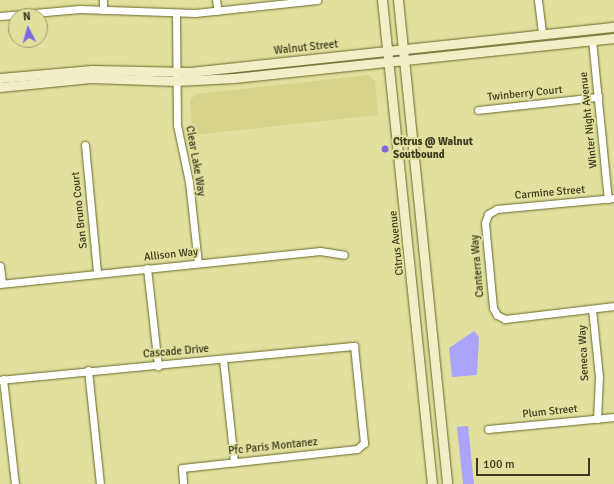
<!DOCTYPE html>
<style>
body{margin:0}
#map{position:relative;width:614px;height:484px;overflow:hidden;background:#e1e09e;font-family:Signika,sans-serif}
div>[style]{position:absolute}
.built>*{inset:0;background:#d5d48a}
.water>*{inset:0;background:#aca4fa}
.roads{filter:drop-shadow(0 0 1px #6a6828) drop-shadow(0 0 1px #6a6828)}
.street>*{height:7px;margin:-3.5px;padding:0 3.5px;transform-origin:3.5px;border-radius:3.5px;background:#fff}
.secondary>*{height:9px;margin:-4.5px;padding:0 4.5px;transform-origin:4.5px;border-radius:4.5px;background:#f0efc8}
.dots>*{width:11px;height:11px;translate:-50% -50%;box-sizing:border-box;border:2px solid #e1e09e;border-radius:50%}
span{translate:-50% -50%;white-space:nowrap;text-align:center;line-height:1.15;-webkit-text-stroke:4px #e1e09e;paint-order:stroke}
.street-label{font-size:11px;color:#39391e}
.poi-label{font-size:11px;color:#39391e;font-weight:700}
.left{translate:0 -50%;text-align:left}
.north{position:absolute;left:8px;top:8px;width:40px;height:40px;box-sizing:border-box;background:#e1e09e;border:1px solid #9e9d6b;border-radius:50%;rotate:354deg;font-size:11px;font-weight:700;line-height:16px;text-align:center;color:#39391e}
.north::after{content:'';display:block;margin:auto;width:14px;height:18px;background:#7c68e3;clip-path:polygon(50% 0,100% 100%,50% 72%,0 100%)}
.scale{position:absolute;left:476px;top:458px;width:114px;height:18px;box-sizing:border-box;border:2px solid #39391e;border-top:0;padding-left:5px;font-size:12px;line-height:14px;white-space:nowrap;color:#39391e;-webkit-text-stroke:3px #e1e09e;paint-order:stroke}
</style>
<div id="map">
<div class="built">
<div style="clip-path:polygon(369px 75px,375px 81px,378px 115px,193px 135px,190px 100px,196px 94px)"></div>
</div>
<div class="water">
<div style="clip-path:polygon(474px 331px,479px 337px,477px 375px,452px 377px,449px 348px)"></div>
<div style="clip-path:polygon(468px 426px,474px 484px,463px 484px,457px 427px)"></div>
</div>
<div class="roads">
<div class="street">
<div style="left:216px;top:0;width:11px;rotate:80deg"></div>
<div style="left:538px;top:0;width:35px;rotate:83deg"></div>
<div style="left:103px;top:10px;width:10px;rotate:-90deg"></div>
<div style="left:176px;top:14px;width:111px;rotate:89.5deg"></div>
<div style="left:177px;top:125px;width:58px;rotate:78.1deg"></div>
<div style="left:189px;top:182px;width:81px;rotate:83.7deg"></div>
<div style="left:0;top:16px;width:80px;rotate:-5deg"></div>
<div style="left:80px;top:9px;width:115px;rotate:2deg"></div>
<div style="left:195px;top:13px;width:123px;rotate:-6.1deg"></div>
<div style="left:592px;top:40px;width:160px;rotate:84.3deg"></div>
<div style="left:478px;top:110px;width:121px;rotate:-6.2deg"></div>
<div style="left:85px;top:145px;width:129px;rotate:84.6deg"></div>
<div style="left:614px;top:198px;width:118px;rotate:174.6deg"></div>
<div style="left:497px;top:209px;width:10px;rotate:151deg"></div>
<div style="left:488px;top:214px;width:9px;rotate:108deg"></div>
<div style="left:485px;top:223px;width:85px;rotate:84.6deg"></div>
<div style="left:493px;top:308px;width:8px;rotate:60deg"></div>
<div style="left:497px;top:315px;width:9px;rotate:27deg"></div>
<div style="left:505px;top:319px;width:110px;rotate:-6.8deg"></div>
<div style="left:0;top:266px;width:17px;rotate:83deg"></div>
<div style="left:147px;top:268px;width:99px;rotate:83.6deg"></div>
<div style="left:0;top:284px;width:322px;rotate:-5.9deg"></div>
<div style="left:320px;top:251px;width:24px;rotate:9deg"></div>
<div style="left:592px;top:309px;width:68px;rotate:84.1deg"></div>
<div style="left:599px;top:377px;width:42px;rotate:92.7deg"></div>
<div style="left:223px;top:359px;width:104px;rotate:83.9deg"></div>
<div style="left:88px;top:370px;width:115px;rotate:84deg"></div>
<div style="left:3px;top:379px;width:106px;rotate:83.5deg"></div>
<div style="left:0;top:380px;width:356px;rotate:-5.5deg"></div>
<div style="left:354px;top:346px;width:98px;rotate:84.1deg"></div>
<div style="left:364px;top:443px;width:9px;rotate:139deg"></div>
<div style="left:357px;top:449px;width:176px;rotate:173.8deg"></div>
<div style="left:182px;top:468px;width:16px;rotate:86deg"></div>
<div style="left:488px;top:429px;width:127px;rotate:-5.4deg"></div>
</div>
<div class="secondary">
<div style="left:382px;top:0;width:487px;rotate:84.1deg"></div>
<div style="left:398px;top:0;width:486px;rotate:84.2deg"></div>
<div style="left:0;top:78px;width:92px;rotate:-5deg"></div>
<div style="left:92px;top:70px;width:98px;rotate:1.2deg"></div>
<div style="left:190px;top:72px;width:426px;rotate:-6.1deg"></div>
<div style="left:0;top:87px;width:91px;rotate:-5.6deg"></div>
<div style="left:91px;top:78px;width:85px;rotate:2deg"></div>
<div style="left:176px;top:81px;width:58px;rotate:-3deg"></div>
<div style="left:234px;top:78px;width:382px;rotate:-6deg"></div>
</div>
</div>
<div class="dots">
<div style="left:385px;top:149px;background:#7c68e3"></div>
</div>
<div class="street-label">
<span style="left:306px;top:48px;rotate:-6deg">Walnut Street</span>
<span style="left:525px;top:94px;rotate:-6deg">Twinberry Court</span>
<span style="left:589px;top:120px;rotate:-96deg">Winter Night Avenue</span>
<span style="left:195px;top:161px;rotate:80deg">Clear Lake Way</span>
<span style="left:550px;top:193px;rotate:-5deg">Carmine Street</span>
<span style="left:80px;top:210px;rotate:-96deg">San Bruno Court</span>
<span style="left:397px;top:243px;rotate:-96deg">Citrus Avenue</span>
<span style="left:171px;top:255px;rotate:-6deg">Allison Way</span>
<span style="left:478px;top:266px;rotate:-95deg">Canterra Way</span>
<span style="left:176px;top:352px;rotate:-5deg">Cascade Drive</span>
<span style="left:584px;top:353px;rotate:-93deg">Seneca Way</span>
<span style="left:550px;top:412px;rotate:-6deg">Plum Street</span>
<span style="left:273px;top:447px;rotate:-6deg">Pfc Paris Montanez</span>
</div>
<div class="poi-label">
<span class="left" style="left:393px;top:149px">Citrus @ Walnut<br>Soutbound</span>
</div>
<div class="north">N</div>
<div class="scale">100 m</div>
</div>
